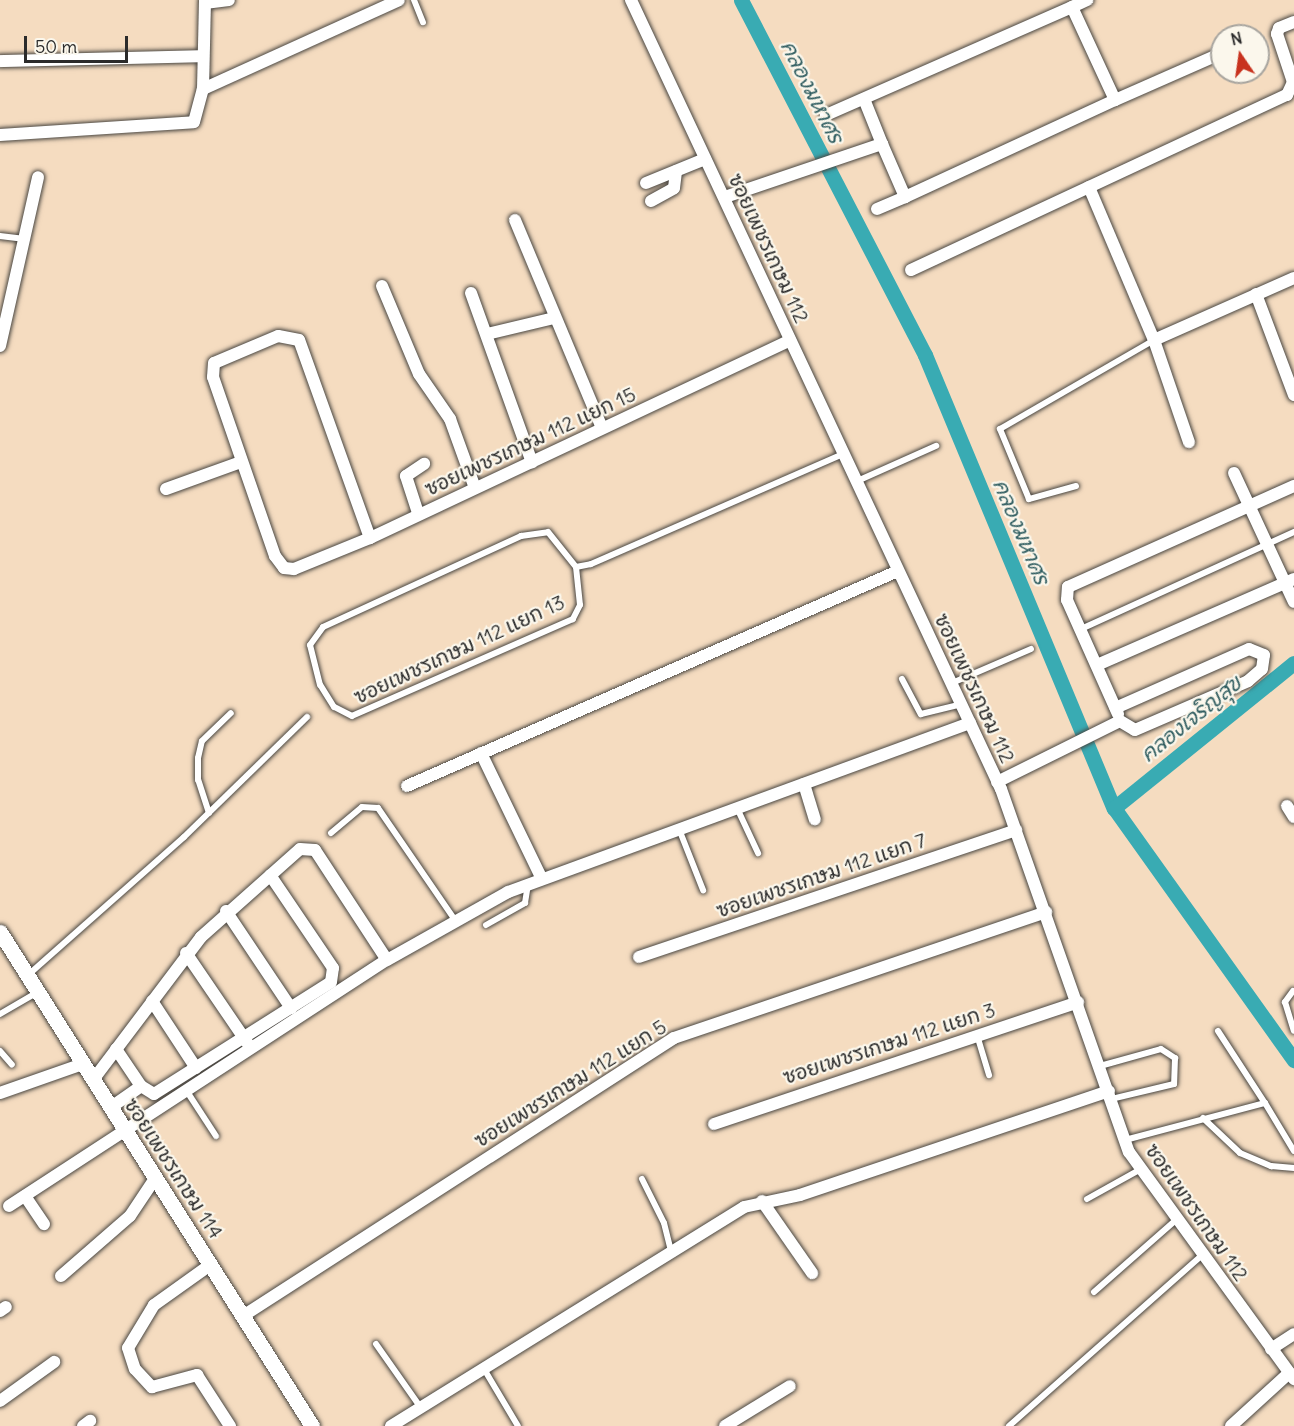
<!DOCTYPE html>
<meta charset="utf-8">
<style>
body{margin:0}
#map{position:relative;width:1294px;height:1426px;overflow:hidden;background:#f5dcc0;font-family:Delius,"Playpen Sans Thai",sans-serif}
div>[style]{position:absolute}
.canal>*{height:15px;margin:-7.5px;padding:0 7.5px;transform-origin:7.5px;border-radius:7.5px;background:#39abb3}
.roads{filter:drop-shadow(0 0 2px #494641) drop-shadow(0 0 2px #494641)}
.service>*{height:6px;margin:-3px;padding:0 3px;transform-origin:3px;border-radius:3px;background:#fff}
.minor>*{height:12px;margin:-6px;padding:0 6px;transform-origin:6px;border-radius:6px;background:#fff}
.tertiary>*{height:15px;margin:-7.5px;padding:0 7.5px;transform-origin:7.5px;border-radius:7.5px;background:#fff}
span{translate:-50% -50%;white-space:nowrap;text-align:center;line-height:1.15;-webkit-text-stroke:4.5px #fbf7ec;paint-order:stroke}
.street-label{font-size:20px;color:#2b2b2b}
.water-label{font-size:21px;color:#315e61;font-style:italic}
.north{position:absolute;left:1210px;top:24px;width:60px;height:60px;box-sizing:border-box;background:#fbf7ec;border:2px solid #a8a59f;border-radius:50%;rotate:347deg;font-size:16px;font-weight:700;line-height:24px;text-align:center;color:#2b2b2b}
.north::after{content:'';display:block;margin:auto;width:21px;height:27px;background:#c8321e;clip-path:polygon(50% 0,100% 100%,50% 72%,0 100%)}
.scale{position:absolute;left:24px;top:36px;width:104px;height:27px;box-sizing:border-box;border:3px solid #2b2b2b;border-top:0;padding-left:8px;font-size:18px;line-height:21px;white-space:nowrap;color:#2b2b2b;-webkit-text-stroke:4px #fbf7ec;paint-order:stroke}
</style>
<div id="map">
<div class="canal">
<div style="left:741px;top:0;width:400px;rotate:62.6deg"></div>
<div style="left:925px;top:355px;width:491px;rotate:67.4deg"></div>
<div style="left:1114px;top:808px;width:310px;rotate:54.5deg"></div>
<div style="left:1114px;top:808px;width:231px;rotate:-38.9deg"></div>
</div>
<div class="roads">
<div class="service">
<div style="left:414px;top:0;width:24px;rotate:68deg"></div>
<div style="left:0;top:236px;width:25px;rotate:7deg"></div>
<div style="left:855px;top:482px;width:89px;rotate:-24deg"></div>
<div style="left:1076px;top:486px;width:49px;rotate:164.5deg"></div>
<div style="left:1029px;top:499px;width:76px;rotate:-112.5deg"></div>
<div style="left:1000px;top:429px;width:178px;rotate:-30deg"></div>
<div style="left:576px;top:567px;width:38px;rotate:84deg"></div>
<div style="left:580px;top:605px;width:16px;rotate:117deg"></div>
<div style="left:573px;top:619px;width:241px;rotate:156.3deg"></div>
<div style="left:352px;top:716px;width:20px;rotate:-153deg"></div>
<div style="left:334px;top:707px;width:26px;rotate:-122deg"></div>
<div style="left:320px;top:685px;width:41px;rotate:-104deg"></div>
<div style="left:310px;top:645px;width:22px;rotate:-54deg"></div>
<div style="left:323px;top:627px;width:218px;rotate:-24.7deg"></div>
<div style="left:521px;top:536px;width:27px;rotate:-8deg"></div>
<div style="left:548px;top:532px;width:45px;rotate:51.3deg"></div>
<div style="left:576px;top:567px;width:15px;rotate:-11deg"></div>
<div style="left:591px;top:564px;width:272px;rotate:-23.6deg"></div>
<div style="left:1081px;top:629px;width:234px;rotate:-24.5deg"></div>
<div style="left:902px;top:679px;width:40px;rotate:62deg"></div>
<div style="left:921px;top:714px;width:42px;rotate:-13.7deg"></div>
<div style="left:952px;top:683px;width:86px;rotate:-23.3deg"></div>
<div style="left:737px;top:808px;width:50px;rotate:65deg"></div>
<div style="left:209px;top:813px;width:35px;rotate:-108deg"></div>
<div style="left:198px;top:780px;width:22px;rotate:-90deg"></div>
<div style="left:198px;top:758px;width:17px;rotate:-77deg"></div>
<div style="left:202px;top:741px;width:40px;rotate:-44deg"></div>
<div style="left:679px;top:829px;width:66px;rotate:68.5deg"></div>
<div style="left:331px;top:833px;width:40px;rotate:-40deg"></div>
<div style="left:362px;top:807px;width:16px;rotate:4deg"></div>
<div style="left:378px;top:808px;width:136px;rotate:55.5deg"></div>
<div style="left:486px;top:925px;width:45px;rotate:-29.4deg"></div>
<div style="left:525px;top:903px;width:19px;rotate:-81deg"></div>
<div style="left:28px;top:975px;width:208px;rotate:-41.5deg"></div>
<div style="left:184px;top:837px;width:172px;rotate:-44.3deg"></div>
<div style="left:1293px;top:991px;width:14px;rotate:126deg"></div>
<div style="left:1285px;top:1002px;width:30px;rotate:73deg"></div>
<div style="left:0;top:1014px;width:44px;rotate:-30.1deg"></div>
<div style="left:1218px;top:1031px;width:86px;rotate:56.9deg"></div>
<div style="left:977px;top:1035px;width:42px;rotate:73.3deg"></div>
<div style="left:0;top:1051px;width:18px;rotate:49deg"></div>
<div style="left:1100px;top:1066px;width:63px;rotate:-15.6deg"></div>
<div style="left:1161px;top:1049px;width:17px;rotate:33deg"></div>
<div style="left:1175px;top:1058px;width:26px;rotate:92deg"></div>
<div style="left:1174px;top:1084px;width:65px;rotate:166.6deg"></div>
<div style="left:186px;top:1090px;width:55px;rotate:56.9deg"></div>
<div style="left:1203px;top:1118px;width:51px;rotate:43.4deg"></div>
<div style="left:1240px;top:1153px;width:34px;rotate:23deg"></div>
<div style="left:1271px;top:1166px;width:23px;rotate:5deg"></div>
<div style="left:1125px;top:1140px;width:145px;rotate:-14.8deg"></div>
<div style="left:1265px;top:1103px;width:56px;rotate:58.9deg"></div>
<div style="left:642px;top:1179px;width:49px;rotate:63.4deg"></div>
<div style="left:664px;top:1223px;width:29px;rotate:76deg"></div>
<div style="left:1087px;top:1199px;width:60px;rotate:-29.1deg"></div>
<div style="left:1094px;top:1292px;width:109px;rotate:-41.3deg"></div>
<div style="left:376px;top:1344px;width:78px;rotate:54.9deg"></div>
<div style="left:484px;top:1369px;width:66px;rotate:59.2deg"></div>
<div style="left:1009px;top:1426px;width:258px;rotate:-41.5deg"></div>
</div>
<div class="minor">
<div style="left:631px;top:0;width:871px;rotate:64.88deg"></div>
<div style="left:1001px;top:789px;width:385px;rotate:70.6deg"></div>
<div style="left:1129px;top:1152px;width:281px;rotate:54deg"></div>
<div style="left:205px;top:3px;width:24px;rotate:-7deg"></div>
<div style="left:1072px;top:7px;width:17px;rotate:-25deg"></div>
<div style="left:0;top:61px;width:203px;rotate:-1.4deg"></div>
<div style="left:203px;top:89px;width:215px;rotate:-24.4deg"></div>
<div style="left:864px;top:99px;width:48px;rotate:68.2deg"></div>
<div style="left:1115px;top:100px;width:117px;rotate:-23.7deg"></div>
<div style="left:0;top:135px;width:194px;rotate:-3.8deg"></div>
<div style="left:194px;top:122px;width:34px;rotate:-75deg"></div>
<div style="left:203px;top:89px;width:89px;rotate:-88.7deg"></div>
<div style="left:646px;top:183px;width:64px;rotate:-22.1deg"></div>
<div style="left:1089px;top:187px;width:166px;rotate:67deg"></div>
<div style="left:1154px;top:340px;width:108px;rotate:71.1deg"></div>
<div style="left:725px;top:197px;width:166px;rotate:-18.7deg"></div>
<div style="left:882px;top:144px;width:58px;rotate:66.5deg"></div>
<div style="left:905px;top:197px;width:231px;rotate:-24.8deg"></div>
<div style="left:1115px;top:100px;width:102px;rotate:-114.8deg"></div>
<div style="left:1072px;top:7px;width:269px;rotate:156.3deg"></div>
<div style="left:651px;top:201px;width:26px;rotate:-29deg"></div>
<div style="left:674px;top:188px;width:17px;rotate:-83deg"></div>
<div style="left:877px;top:209px;width:30px;rotate:-23deg"></div>
<div style="left:515px;top:220px;width:225px;rotate:67.3deg"></div>
<div style="left:911px;top:270px;width:415px;rotate:-25deg"></div>
<div style="left:1287px;top:95px;width:14px;rotate:-65deg"></div>
<div style="left:1293px;top:82px;width:51px;rotate:-108.4deg"></div>
<div style="left:1277px;top:34px;width:6px;rotate:-72deg"></div>
<div style="left:1279px;top:28px;width:16px;rotate:-22deg"></div>
<div style="left:382px;top:286px;width:95px;rotate:67.2deg"></div>
<div style="left:419px;top:374px;width:55px;rotate:55.4deg"></div>
<div style="left:450px;top:419px;width:73px;rotate:70.1deg"></div>
<div style="left:471px;top:293px;width:180px;rotate:70.2deg"></div>
<div style="left:1256px;top:294px;width:108px;rotate:69.4deg"></div>
<div style="left:487px;top:334px;width:69px;rotate:-13.4deg"></div>
<div style="left:1154px;top:340px;width:153px;rotate:-23.9deg"></div>
<div style="left:0;top:346px;width:173px;rotate:-77.3deg"></div>
<div style="left:1234px;top:473px;width:142px;rotate:65.1deg"></div>
<div style="left:166px;top:489px;width:80px;rotate:-19.8deg"></div>
<div style="left:418px;top:513px;width:39px;rotate:-108deg"></div>
<div style="left:406px;top:476px;width:22px;rotate:-34deg"></div>
<div style="left:370px;top:538px;width:210px;rotate:-109.7deg"></div>
<div style="left:299px;top:340px;width:21px;rotate:-169deg"></div>
<div style="left:278px;top:336px;width:69px;rotate:157.1deg"></div>
<div style="left:214px;top:363px;width:14px;rotate:94deg"></div>
<div style="left:213px;top:377px;width:189px;rotate:70.9deg"></div>
<div style="left:275px;top:556px;width:15px;rotate:53deg"></div>
<div style="left:284px;top:568px;width:10px;rotate:6deg"></div>
<div style="left:294px;top:569px;width:82px;rotate:-22.2deg"></div>
<div style="left:370px;top:538px;width:464px;rotate:-25.2deg"></div>
<div style="left:1097px;top:665px;width:215px;rotate:-23.6deg"></div>
<div style="left:1118px;top:714px;width:125px;rotate:-114.1deg"></div>
<div style="left:1067px;top:600px;width:13px;rotate:-86deg"></div>
<div style="left:1068px;top:587px;width:248px;rotate:-24.1deg"></div>
<div style="left:481px;top:753px;width:138px;rotate:64.2deg"></div>
<div style="left:997px;top:782px;width:137px;rotate:-26.4deg"></div>
<div style="left:1120px;top:721px;width:17px;rotate:31deg"></div>
<div style="left:1135px;top:730px;width:123px;rotate:-23.4deg"></div>
<div style="left:1248px;top:681px;width:18px;rotate:-41deg"></div>
<div style="left:1262px;top:669px;width:14px;rotate:-82deg"></div>
<div style="left:1264px;top:655px;width:16px;rotate:-158deg"></div>
<div style="left:1249px;top:649px;width:146px;rotate:156.2deg"></div>
<div style="left:804px;top:784px;width:37px;rotate:73deg"></div>
<div style="left:407px;top:786px;width:536px;rotate:-23.65deg"></div>
<div style="left:1287px;top:806px;width:13px;rotate:58deg"></div>
<div style="left:226px;top:911px;width:117px;rotate:56.2deg"></div>
<div style="left:186px;top:953px;width:110px;rotate:55.7deg"></div>
<div style="left:639px;top:957px;width:398px;rotate:-18.6deg"></div>
<div style="left:152px;top:1001px;width:80px;rotate:56.7deg"></div>
<div style="left:116px;top:1049px;width:45px;rotate:56deg"></div>
<div style="left:141px;top:1086px;width:15px;rotate:32deg"></div>
<div style="left:154px;top:1094px;width:209px;rotate:-32.3deg"></div>
<div style="left:331px;top:982px;width:14px;rotate:-82deg"></div>
<div style="left:333px;top:968px;width:112px;rotate:-124.1deg"></div>
<div style="left:93px;top:1080px;width:179px;rotate:-52.9deg"></div>
<div style="left:201px;top:937px;width:132px;rotate:-41.6deg"></div>
<div style="left:300px;top:849px;width:15px;rotate:4deg"></div>
<div style="left:315px;top:850px;width:131px;rotate:56.8deg"></div>
<div style="left:0;top:1093px;width:88px;rotate:-19.3deg"></div>
<div style="left:110px;top:1108px;width:38px;rotate:-35deg"></div>
<div style="left:714px;top:1124px;width:384px;rotate:-18.5deg"></div>
<div style="left:25px;top:1196px;width:34px;rotate:56deg"></div>
<div style="left:762px;top:1201px;width:88px;rotate:55.2deg"></div>
<div style="left:9px;top:1206px;width:451px;rotate:-33.1deg"></div>
<div style="left:387px;top:960px;width:139px;rotate:-29.3deg"></div>
<div style="left:508px;top:892px;width:492px;rotate:-20.1deg"></div>
<div style="left:210px;top:1265px;width:69px;rotate:144.5deg"></div>
<div style="left:154px;top:1305px;width:50px;rotate:121.2deg"></div>
<div style="left:128px;top:1348px;width:22px;rotate:72deg"></div>
<div style="left:135px;top:1369px;width:25px;rotate:47deg"></div>
<div style="left:152px;top:1387px;width:47px;rotate:-14.9deg"></div>
<div style="left:197px;top:1375px;width:61px;rotate:57.1deg"></div>
<div style="left:61px;top:1276px;width:91px;rotate:-41deg"></div>
<div style="left:130px;top:1216px;width:47px;rotate:-56.3deg"></div>
<div style="left:0;top:1311px;width:7px;rotate:-34deg"></div>
<div style="left:246px;top:1314px;width:509px;rotate:-32.82deg"></div>
<div style="left:674px;top:1038px;width:393px;rotate:-18.7deg"></div>
<div style="left:1271px;top:1349px;width:27px;rotate:-33deg"></div>
<div style="left:0;top:1401px;width:67px;rotate:-35.8deg"></div>
<div style="left:83px;top:1426px;width:9px;rotate:-36deg"></div>
<div style="left:391px;top:1426px;width:415px;rotate:-31.8deg"></div>
<div style="left:744px;top:1207px;width:57px;rotate:-12.1deg"></div>
<div style="left:800px;top:1195px;width:326px;rotate:-18.6deg"></div>
<div style="left:725px;top:1426px;width:76px;rotate:-31.6deg"></div>
<div style="left:1231px;top:1426px;width:79px;rotate:-42.4deg"></div>
</div>
<div class="tertiary">
<div style="left:0;top:932px;width:584px;rotate:57.72deg"></div>
</div>
</div>
<div class="street-label">
<span style="left:769px;top:248px;rotate:65deg">ซอยเพชรเกษม 112</span>
<span style="left:530px;top:441px;rotate:-25deg">ซอยเพชรเกษม 112 แยก 15</span>
<span style="left:459px;top:649px;rotate:-25deg">ซอยเพชรเกษม 112 แยก 13</span>
<span style="left:975px;top:688px;rotate:65deg">ซอยเพชรเกษม 112</span>
<span style="left:821px;top:875px;rotate:-19deg">ซอยเพชรเกษม 112 แยก 7</span>
<span style="left:889px;top:1043px;rotate:-18deg">ซอยเพชรเกษม 112 แยก 3</span>
<span style="left:570px;top:1083px;rotate:-32deg">ซอยเพชรเกษม 112 แยก 5</span>
<span style="left:174px;top:1168px;rotate:57deg">ซอยเพชรเกษม 114</span>
<span style="left:1197px;top:1212px;rotate:55deg">ซอยเพชรเกษม 112</span>
</div>
<div class="water-label">
<span style="left:812px;top:92px;rotate:63deg">คลองมหาศร</span>
<span style="left:1021px;top:532px;rotate:67deg">คลองมหาศร</span>
<span style="left:1191px;top:719px;rotate:-39deg">คลองเจริญสุข</span>
</div>
<div class="north">N</div>
<div class="scale">50 m</div>
</div>
